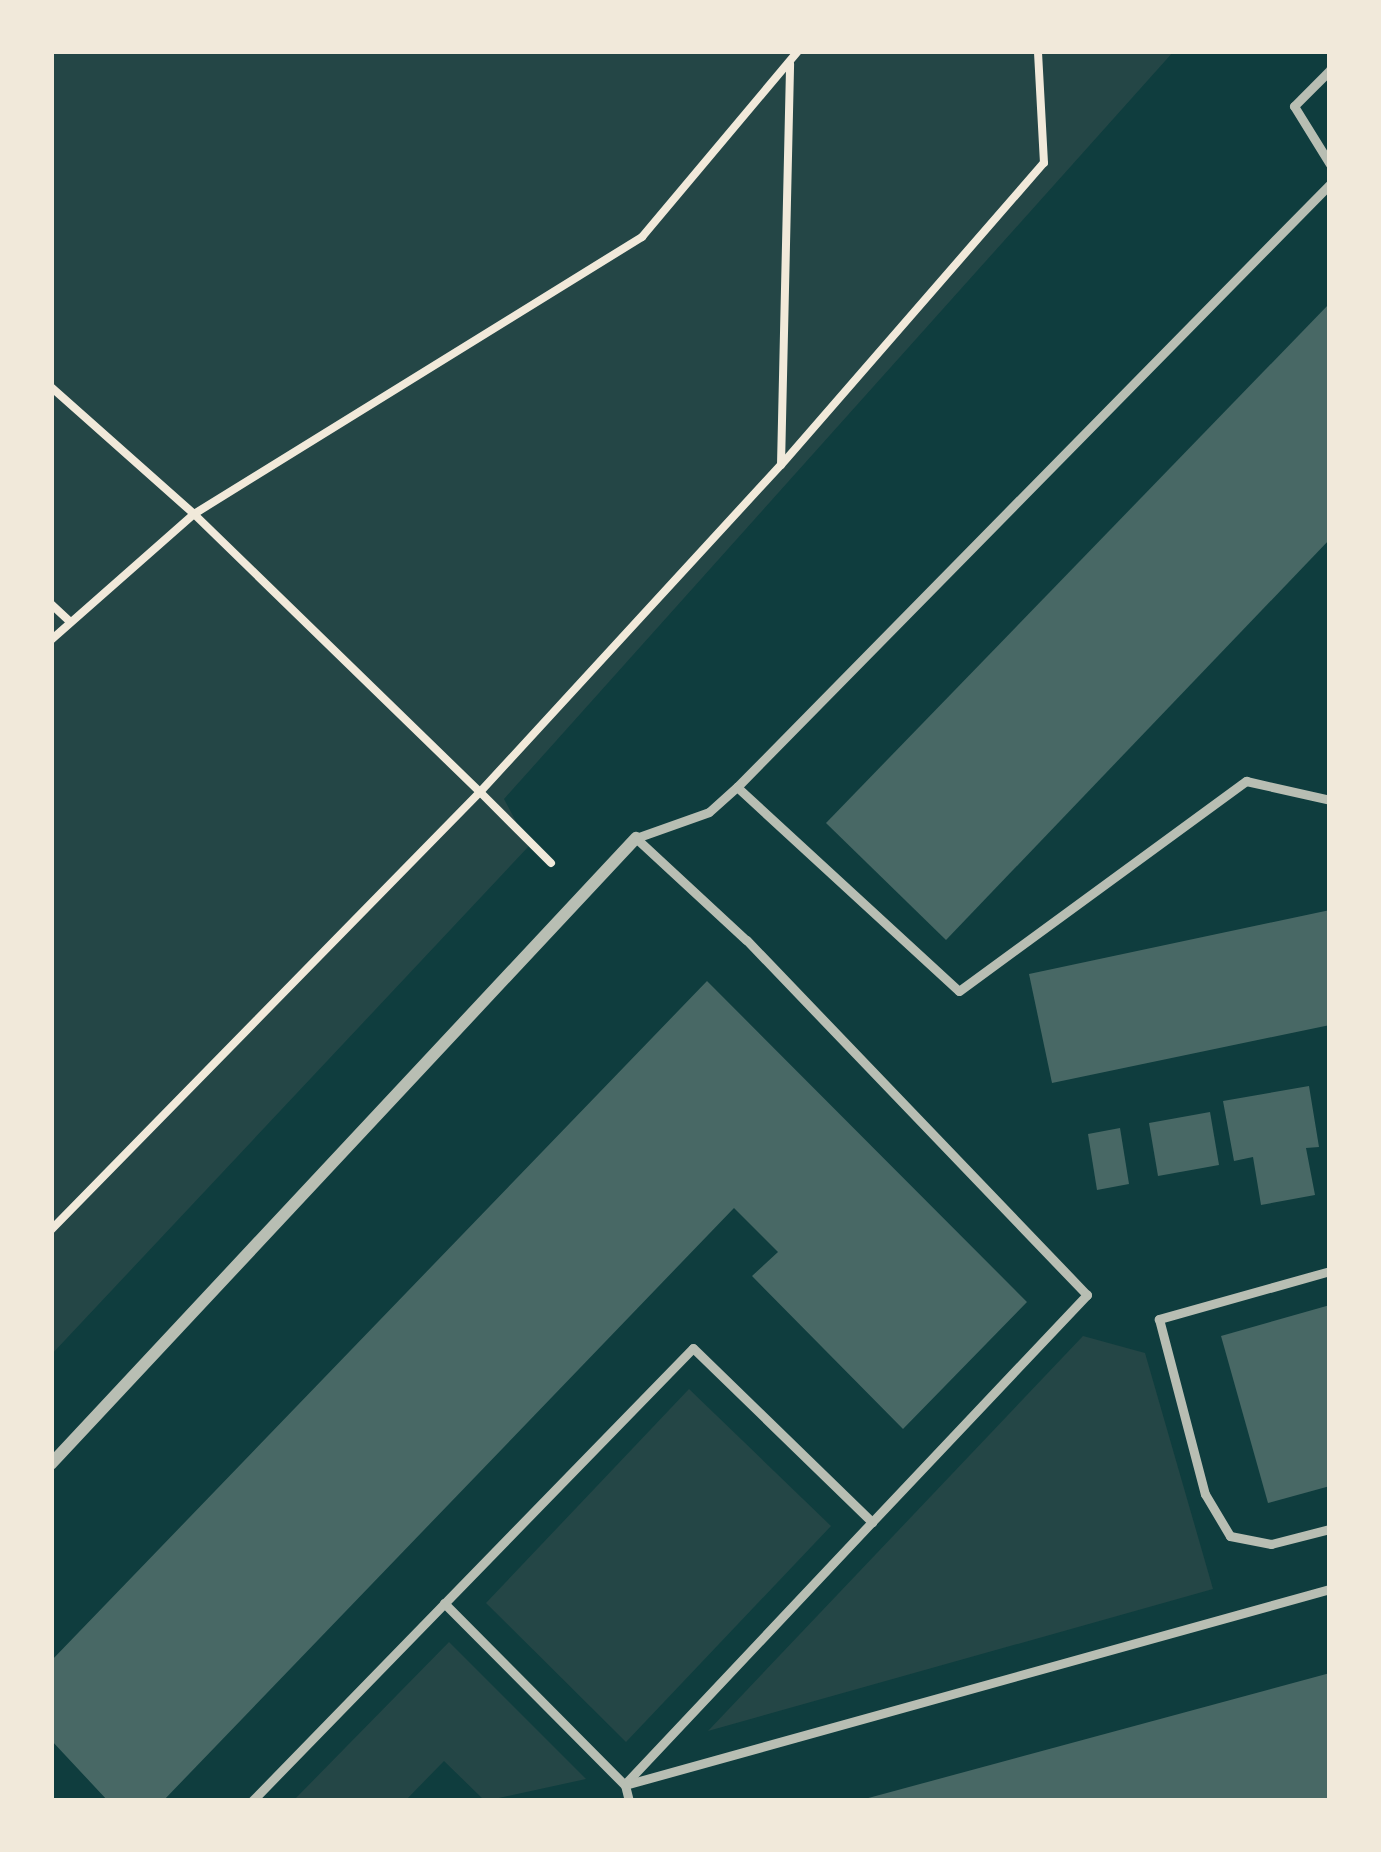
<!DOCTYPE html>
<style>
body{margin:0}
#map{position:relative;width:1381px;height:1852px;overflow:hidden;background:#0f3d3e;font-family:"DM Sans",sans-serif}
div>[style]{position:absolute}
.green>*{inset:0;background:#244646}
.building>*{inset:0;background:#486865}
.path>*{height:8px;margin:-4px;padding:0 4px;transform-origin:4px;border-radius:4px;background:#f1e9da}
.service>*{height:9px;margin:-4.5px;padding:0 4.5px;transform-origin:4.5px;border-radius:4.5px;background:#b8beb3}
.minor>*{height:12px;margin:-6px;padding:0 6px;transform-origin:6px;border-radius:6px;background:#b8beb3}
span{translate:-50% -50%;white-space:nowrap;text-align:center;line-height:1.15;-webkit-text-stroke:12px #f1e9da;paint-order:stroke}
.frame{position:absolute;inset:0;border:54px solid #f1e9da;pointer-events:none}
</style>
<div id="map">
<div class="green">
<div style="clip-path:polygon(51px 51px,1174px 51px,504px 799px,529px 846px,51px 1355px)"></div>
<div style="clip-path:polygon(1083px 1336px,1145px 1353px,1213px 1589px,708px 1731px)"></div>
<div style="clip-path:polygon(689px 1389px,831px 1526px,626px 1742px,486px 1603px)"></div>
<div style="clip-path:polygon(449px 1642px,586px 1779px,485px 1801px,444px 1761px,405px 1801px,293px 1801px)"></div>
</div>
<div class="building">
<div style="clip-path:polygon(1330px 303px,1330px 539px,946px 940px,826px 823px)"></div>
<div style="clip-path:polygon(1330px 910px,1330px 1025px,1052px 1083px,1029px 974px)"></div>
<div style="clip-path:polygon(707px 981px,1027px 1302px,903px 1429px,752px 1276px,778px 1252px,734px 1208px,163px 1801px,108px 1801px,51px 1740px,51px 1661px)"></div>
<div style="clip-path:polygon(1309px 1086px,1319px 1147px,1306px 1148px,1315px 1195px,1261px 1205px,1253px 1157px,1234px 1161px,1223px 1101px)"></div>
<div style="clip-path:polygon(1210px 1112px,1219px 1165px,1158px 1176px,1149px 1123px)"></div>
<div style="clip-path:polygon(1120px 1128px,1129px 1184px,1097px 1190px,1088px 1134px)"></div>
<div style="clip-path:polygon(1330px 1305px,1330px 1486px,1268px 1503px,1221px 1336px)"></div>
<div style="clip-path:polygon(1330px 1673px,1330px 1801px,862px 1801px,861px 1800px)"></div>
</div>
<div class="path">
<div style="left:51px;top:387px;width:191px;rotate:41.6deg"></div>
<div style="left:194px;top:514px;width:399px;rotate:44.2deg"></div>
<div style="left:480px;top:792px;width:613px;rotate:134.41deg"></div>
<div style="left:782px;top:464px;width:399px;rotate:-49deg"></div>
<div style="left:1044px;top:163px;width:112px;rotate:-93.1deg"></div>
<div style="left:51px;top:604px;width:25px;rotate:43deg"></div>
<div style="left:51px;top:640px;width:191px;rotate:-41.4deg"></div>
<div style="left:194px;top:514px;width:527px;rotate:-31.73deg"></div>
<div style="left:642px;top:237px;width:243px;rotate:-50deg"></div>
<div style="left:551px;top:863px;width:100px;rotate:-135deg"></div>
<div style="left:480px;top:792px;width:444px;rotate:-47.4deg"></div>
<div style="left:781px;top:465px;width:401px;rotate:-88.7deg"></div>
</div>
<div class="service">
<div style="left:1330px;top:70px;width:51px;rotate:135deg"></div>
<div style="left:1294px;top:106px;width:68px;rotate:58.2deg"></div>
<div style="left:737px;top:787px;width:301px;rotate:42.6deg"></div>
<div style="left:959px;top:991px;width:356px;rotate:-36.2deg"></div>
<div style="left:1246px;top:781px;width:86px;rotate:12.7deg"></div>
<div style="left:1330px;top:1271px;width:178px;rotate:164.3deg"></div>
<div style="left:1159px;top:1319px;width:181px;rotate:75.3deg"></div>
<div style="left:1205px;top:1494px;width:49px;rotate:59.2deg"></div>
<div style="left:1230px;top:1536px;width:42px;rotate:11deg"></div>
<div style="left:1271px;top:1544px;width:61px;rotate:-14.3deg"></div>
<div style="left:444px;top:1603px;width:257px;rotate:45.2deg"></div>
<div style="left:625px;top:1785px;width:16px;rotate:76deg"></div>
<div style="left:625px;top:1784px;width:360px;rotate:-46.7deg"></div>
<div style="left:625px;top:1785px;width:732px;rotate:-15.54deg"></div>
<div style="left:252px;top:1801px;width:632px;rotate:-45.77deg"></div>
<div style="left:693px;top:1348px;width:250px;rotate:44.2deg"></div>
<div style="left:872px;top:1522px;width:313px;rotate:-46.6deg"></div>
<div style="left:1087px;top:1295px;width:492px;rotate:-133.8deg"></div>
<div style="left:746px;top:940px;width:150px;rotate:-137.2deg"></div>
<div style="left:636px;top:838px;width:77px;rotate:-19.6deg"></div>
<div style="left:709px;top:812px;width:38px;rotate:-42deg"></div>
<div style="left:737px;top:787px;width:846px;rotate:-45.48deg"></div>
</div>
<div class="minor">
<div style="left:51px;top:1464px;width:857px;rotate:-46.94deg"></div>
</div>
<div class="frame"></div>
</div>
